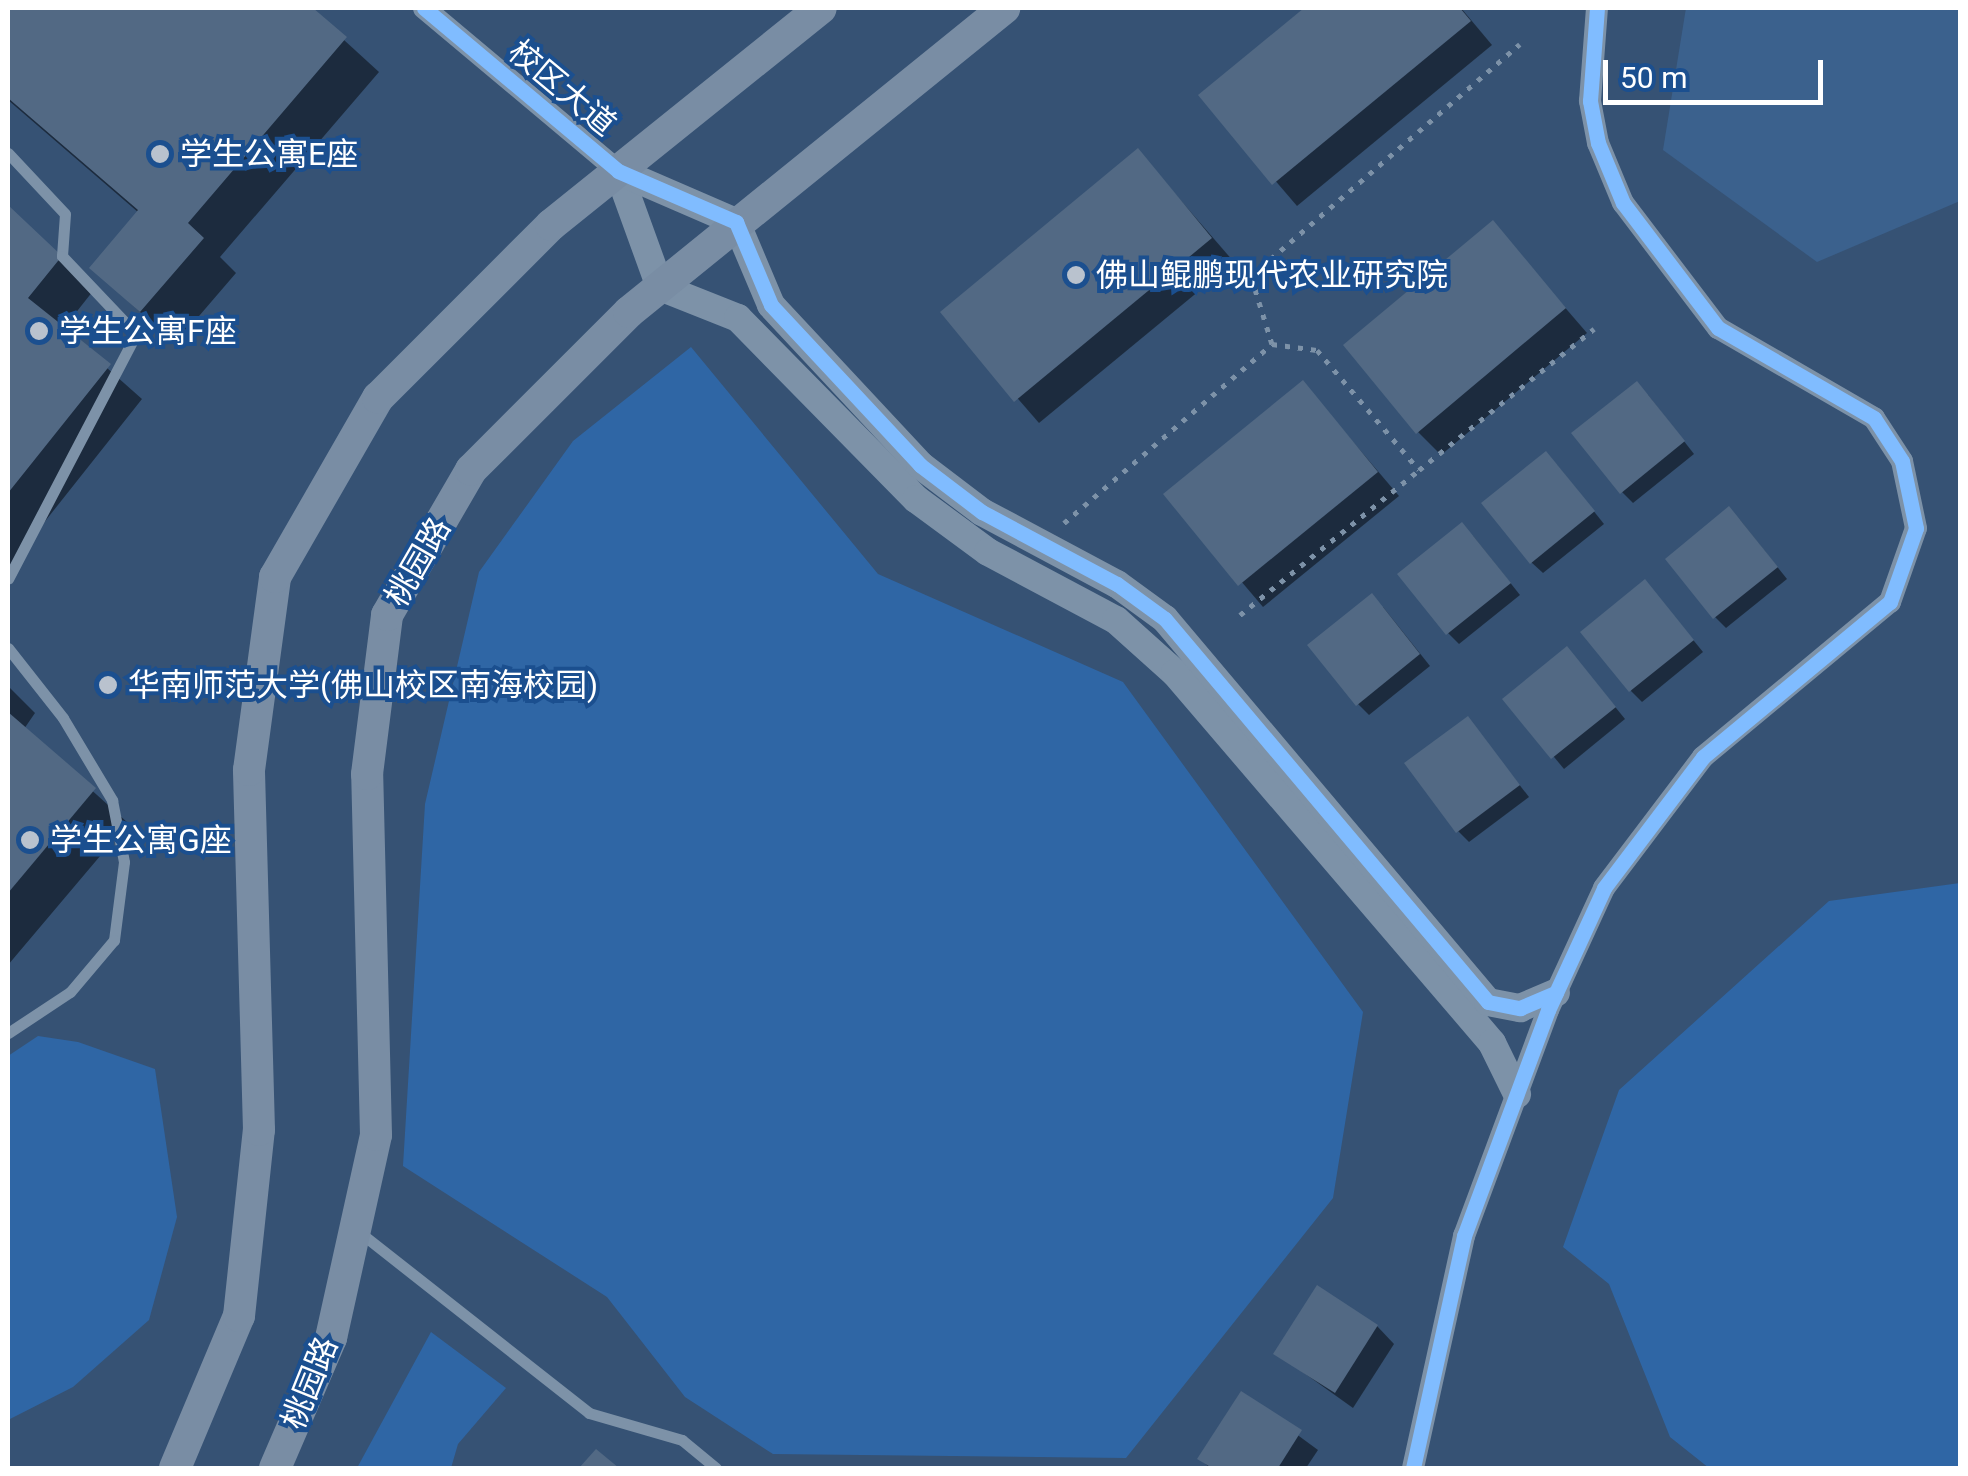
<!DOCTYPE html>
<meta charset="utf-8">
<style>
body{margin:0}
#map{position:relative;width:1968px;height:1476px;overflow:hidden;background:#365274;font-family:Roboto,"Noto Sans SC",sans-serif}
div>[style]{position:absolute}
.green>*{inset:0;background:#2f66a5}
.water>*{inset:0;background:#3b618d}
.shadow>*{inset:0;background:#0007}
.building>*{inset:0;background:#526984}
.path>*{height:5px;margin-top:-2.5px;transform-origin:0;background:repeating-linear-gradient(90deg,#7d92a8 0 5px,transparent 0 13px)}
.service>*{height:11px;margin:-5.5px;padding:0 5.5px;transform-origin:5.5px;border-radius:5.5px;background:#7d92a8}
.minor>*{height:22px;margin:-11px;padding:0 11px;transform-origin:11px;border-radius:11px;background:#7d92a8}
.tertiary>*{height:28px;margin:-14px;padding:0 14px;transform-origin:14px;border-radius:14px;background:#7d92a8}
.secondary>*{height:32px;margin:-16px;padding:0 16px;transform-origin:16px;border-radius:16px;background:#798da4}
.cycleway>*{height:15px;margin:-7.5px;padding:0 7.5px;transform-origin:7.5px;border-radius:7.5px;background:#80bcff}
.dots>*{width:28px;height:28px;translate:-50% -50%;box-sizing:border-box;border:5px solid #1b4f8f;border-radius:50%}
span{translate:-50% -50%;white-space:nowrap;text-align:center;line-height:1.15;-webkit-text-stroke:8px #1b4f8f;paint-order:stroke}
.street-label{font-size:32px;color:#fff}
.poi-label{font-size:32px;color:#fff}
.left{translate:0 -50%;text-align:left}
.frame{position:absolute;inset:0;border:10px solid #fff;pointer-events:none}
.scale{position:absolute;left:1603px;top:60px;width:220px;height:45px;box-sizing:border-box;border:5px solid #fff;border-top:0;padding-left:12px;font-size:30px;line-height:35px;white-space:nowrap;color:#fff;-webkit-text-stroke:8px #1b4f8f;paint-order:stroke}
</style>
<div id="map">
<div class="green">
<div style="clip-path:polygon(691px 347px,878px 574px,1123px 682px,1363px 1012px,1333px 1198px,1126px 1458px,773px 1454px,685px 1397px,607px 1297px,403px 1166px,425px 804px,479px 572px,573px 441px)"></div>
<div style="clip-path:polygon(1960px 883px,1960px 1468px,1709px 1468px,1670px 1437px,1609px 1284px,1563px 1247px,1619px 1090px,1829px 901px)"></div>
<div style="clip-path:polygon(38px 1036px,78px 1042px,155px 1069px,177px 1217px,149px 1320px,73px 1387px,8px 1420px,8px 1056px)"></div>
<div style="clip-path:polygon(431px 1332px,506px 1388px,458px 1444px,451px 1468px,357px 1468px)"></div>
</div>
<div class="water">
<div style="clip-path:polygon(1686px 8px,1960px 8px,1960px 201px,1817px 262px,1663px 150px)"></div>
</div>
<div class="shadow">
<div style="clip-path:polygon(8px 8px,309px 8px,379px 72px,220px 257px,236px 273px,175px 344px,92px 268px,139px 213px,8px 100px)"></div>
<div style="clip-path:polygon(1307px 8px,1461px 8px,1492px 45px,1297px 206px,1202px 95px)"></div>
<div style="clip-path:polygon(1138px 151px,1234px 262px,1039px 423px,943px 312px)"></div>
<div style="clip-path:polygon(8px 208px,93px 291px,63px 329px,142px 399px,8px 568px)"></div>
<div style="clip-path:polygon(1492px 223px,1587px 333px,1441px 455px,1418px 432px)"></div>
<div style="clip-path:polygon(1303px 383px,1399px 496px,1263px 607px,1167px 494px)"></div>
<div style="clip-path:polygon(1648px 395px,1694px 454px,1633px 503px,1622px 492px)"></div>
<div style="clip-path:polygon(1557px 465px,1604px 524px,1543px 573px,1531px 562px)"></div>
<div style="clip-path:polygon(1740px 520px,1787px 579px,1726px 628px,1715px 617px)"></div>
<div style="clip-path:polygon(1473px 536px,1520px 595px,1459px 644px,1448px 633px)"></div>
<div style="clip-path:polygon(1656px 594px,1703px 652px,1642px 702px,1631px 691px)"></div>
<div style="clip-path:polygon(1383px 607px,1430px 666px,1369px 715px,1358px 704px)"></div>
<div style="clip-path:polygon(1578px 661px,1625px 719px,1564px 769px,1506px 699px)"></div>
<div style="clip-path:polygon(8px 686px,35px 713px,24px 729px,128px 823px,8px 965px)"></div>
<div style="clip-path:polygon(1468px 719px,1529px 797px,1469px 842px,1458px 831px)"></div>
<div style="clip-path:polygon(1377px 1326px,1394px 1344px,1353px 1408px,1276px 1353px)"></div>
<div style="clip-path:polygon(1242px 1394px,1318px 1450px,1306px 1468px,1210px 1468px,1200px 1459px)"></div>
</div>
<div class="building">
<div style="clip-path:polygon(8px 8px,313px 8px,347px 37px,188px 223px,204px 238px,140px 312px,89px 268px,138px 210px,8px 98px)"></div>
<div style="clip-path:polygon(1304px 8px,1460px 8px,1471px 21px,1272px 185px,1198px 95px)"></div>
<div style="clip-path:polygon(1138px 148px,1212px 238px,1014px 402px,940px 312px)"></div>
<div style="clip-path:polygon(8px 205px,62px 256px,28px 298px,111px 364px,8px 493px)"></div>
<div style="clip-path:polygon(1493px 220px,1566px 308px,1416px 434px,1343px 345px)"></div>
<div style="clip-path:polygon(1303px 380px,1378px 472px,1238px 586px,1163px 494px)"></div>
<div style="clip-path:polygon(1637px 381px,1685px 441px,1620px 494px,1571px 433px)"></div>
<div style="clip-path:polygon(1546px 451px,1595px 511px,1530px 564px,1481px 503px)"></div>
<div style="clip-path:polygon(1729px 506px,1778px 567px,1713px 619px,1665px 559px)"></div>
<div style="clip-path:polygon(1462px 522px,1511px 583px,1446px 635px,1397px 574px)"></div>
<div style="clip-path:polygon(1645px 579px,1694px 640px,1629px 692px,1580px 632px)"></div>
<div style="clip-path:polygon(1372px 593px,1420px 654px,1356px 706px,1307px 645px)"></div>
<div style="clip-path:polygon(1567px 646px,1616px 707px,1551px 759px,1502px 699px)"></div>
<div style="clip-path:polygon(8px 712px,96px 788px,8px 893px)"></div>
<div style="clip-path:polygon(1468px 716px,1520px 785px,1456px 833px,1404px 763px)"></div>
<div style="clip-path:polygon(1317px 1285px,1378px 1325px,1335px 1393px,1273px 1354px)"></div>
<div style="clip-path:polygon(1241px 1391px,1302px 1430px,1278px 1468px,1212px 1468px,1197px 1459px)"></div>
<div style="clip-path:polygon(596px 1449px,619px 1468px,579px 1468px)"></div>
</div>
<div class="path">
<div style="left:1272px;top:344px;width:71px;rotate:-107.2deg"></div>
<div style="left:1251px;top:276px;width:355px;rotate:-40.8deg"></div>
<div style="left:1064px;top:523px;width:274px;rotate:-40.7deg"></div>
<div style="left:1272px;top:344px;width:45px;rotate:7.6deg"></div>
<div style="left:1317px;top:350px;width:157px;rotate:49.6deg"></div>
<div style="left:1419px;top:470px;width:225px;rotate:-38.9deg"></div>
<div style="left:1240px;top:615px;width:230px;rotate:-39deg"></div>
</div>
<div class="service">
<div style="left:8px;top:153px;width:83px;rotate:46.9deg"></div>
<div style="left:65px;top:214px;width:42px;rotate:94.1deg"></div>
<div style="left:62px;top:256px;width:108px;rotate:46.5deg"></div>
<div style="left:136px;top:334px;width:276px;rotate:117.6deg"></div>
<div style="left:8px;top:648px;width:89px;rotate:51.8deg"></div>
<div style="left:63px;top:718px;width:96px;rotate:59.1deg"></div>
<div style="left:112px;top:800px;width:63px;rotate:79deg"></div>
<div style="left:124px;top:862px;width:79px;rotate:97.3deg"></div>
<div style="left:114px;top:940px;width:68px;rotate:130.2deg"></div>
<div style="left:70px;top:992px;width:74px;rotate:146.5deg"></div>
<div style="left:358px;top:1231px;width:294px;rotate:38.2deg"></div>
<div style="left:589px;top:1413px;width:97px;rotate:16.2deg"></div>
<div style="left:682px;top:1440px;width:44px;rotate:39.5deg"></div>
</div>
<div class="minor">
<div style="left:424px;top:8px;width:253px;rotate:40deg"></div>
<div style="left:1413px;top:1468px;width:238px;rotate:-77.6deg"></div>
<div style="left:1464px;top:1236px;width:241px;rotate:-69.6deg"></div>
<div style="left:1548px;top:1010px;width:134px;rotate:-65.3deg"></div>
<div style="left:1604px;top:888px;width:164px;rotate:-52.9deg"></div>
<div style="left:1703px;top:757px;width:243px;rotate:-39.7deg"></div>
<div style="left:1890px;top:602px;width:78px;rotate:-70.6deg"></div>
<div style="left:1916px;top:528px;width:68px;rotate:-101.8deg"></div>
<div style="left:1902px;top:461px;width:51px;rotate:-123.1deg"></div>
<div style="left:1874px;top:418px;width:180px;rotate:-150deg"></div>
<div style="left:1718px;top:328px;width:157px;rotate:-127.2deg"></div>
<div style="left:1623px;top:203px;width:65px;rotate:-112.6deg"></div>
<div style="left:1598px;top:143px;width:43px;rotate:-100.8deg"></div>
<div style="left:1590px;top:101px;width:93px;rotate:-85.7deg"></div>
</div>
<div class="tertiary">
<div style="left:618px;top:171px;width:123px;rotate:70.1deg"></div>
<div style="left:660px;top:287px;width:84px;rotate:21.7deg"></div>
<div style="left:738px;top:318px;width:254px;rotate:45.5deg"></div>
<div style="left:916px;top:499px;width:89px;rotate:36.4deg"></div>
<div style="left:988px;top:552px;width:145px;rotate:28deg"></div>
<div style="left:1116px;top:620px;width:79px;rotate:41.9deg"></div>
<div style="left:1175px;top:673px;width:487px;rotate:49.4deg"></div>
<div style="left:1492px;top:1043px;width:57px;rotate:63.9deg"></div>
<div style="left:618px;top:171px;width:129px;rotate:23.4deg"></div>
<div style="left:736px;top:222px;width:90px;rotate:67.1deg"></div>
<div style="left:771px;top:305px;width:219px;rotate:47deg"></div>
<div style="left:920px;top:465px;width:78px;rotate:37.2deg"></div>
<div style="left:982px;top:512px;width:153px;rotate:28.1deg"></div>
<div style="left:1117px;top:584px;width:59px;rotate:36.1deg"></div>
<div style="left:1165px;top:619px;width:501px;rotate:49.86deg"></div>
<div style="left:1488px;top:1002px;width:33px;rotate:11deg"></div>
<div style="left:1520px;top:1008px;width:39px;rotate:-23deg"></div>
</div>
<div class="secondary">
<div style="left:175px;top:1468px;width:165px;rotate:-67.2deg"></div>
<div style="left:239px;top:1316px;width:187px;rotate:-83.9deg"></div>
<div style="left:259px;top:1130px;width:360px;rotate:-91.6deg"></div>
<div style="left:249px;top:770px;width:195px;rotate:-82.3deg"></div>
<div style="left:275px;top:577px;width:207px;rotate:-60.1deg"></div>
<div style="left:378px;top:398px;width:245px;rotate:-45deg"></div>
<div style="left:551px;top:225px;width:346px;rotate:-38.8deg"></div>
<div style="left:275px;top:1468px;width:142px;rotate:-66.7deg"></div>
<div style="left:331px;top:1338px;width:208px;rotate:-77.5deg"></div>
<div style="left:376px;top:1135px;width:361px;rotate:-91.4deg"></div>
<div style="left:367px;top:774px;width:160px;rotate:-82.8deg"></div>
<div style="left:387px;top:615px;width:168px;rotate:-59.9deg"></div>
<div style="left:471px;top:470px;width:223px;rotate:-45deg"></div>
<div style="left:629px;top:312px;width:483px;rotate:-39deg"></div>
</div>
<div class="cycleway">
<div style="left:424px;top:8px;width:253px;rotate:40deg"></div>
<div style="left:618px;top:171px;width:129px;rotate:23.4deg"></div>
<div style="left:736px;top:222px;width:90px;rotate:67.1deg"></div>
<div style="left:771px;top:305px;width:219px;rotate:47deg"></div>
<div style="left:920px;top:465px;width:78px;rotate:37.2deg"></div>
<div style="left:982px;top:512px;width:153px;rotate:28.1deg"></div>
<div style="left:1117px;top:584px;width:59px;rotate:36.1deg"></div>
<div style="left:1165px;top:619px;width:501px;rotate:49.86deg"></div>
<div style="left:1488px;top:1002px;width:33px;rotate:11deg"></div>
<div style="left:1520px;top:1008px;width:39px;rotate:-23deg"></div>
<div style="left:1413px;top:1468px;width:238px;rotate:-77.6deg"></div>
<div style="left:1464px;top:1236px;width:241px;rotate:-69.6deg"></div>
<div style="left:1548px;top:1010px;width:134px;rotate:-65.3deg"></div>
<div style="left:1604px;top:888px;width:164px;rotate:-52.9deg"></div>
<div style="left:1703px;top:757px;width:243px;rotate:-39.7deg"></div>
<div style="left:1890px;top:602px;width:78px;rotate:-70.6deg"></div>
<div style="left:1916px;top:528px;width:68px;rotate:-101.8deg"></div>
<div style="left:1902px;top:461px;width:51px;rotate:-123.1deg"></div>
<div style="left:1874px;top:418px;width:180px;rotate:-150deg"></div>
<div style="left:1718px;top:328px;width:157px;rotate:-127.2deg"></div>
<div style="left:1623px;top:203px;width:65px;rotate:-112.6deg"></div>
<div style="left:1598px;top:143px;width:43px;rotate:-100.8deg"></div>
<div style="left:1590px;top:101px;width:93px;rotate:-85.7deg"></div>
</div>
<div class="dots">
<div style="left:160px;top:154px;background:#b9c2ce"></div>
<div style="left:1076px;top:275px;background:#b9c2ce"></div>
<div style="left:39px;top:331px;background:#b9c2ce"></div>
<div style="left:108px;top:685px;background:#b9c2ce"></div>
<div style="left:30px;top:840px;background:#b9c2ce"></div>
</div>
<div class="street-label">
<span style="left:562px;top:88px;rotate:40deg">校区大道</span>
<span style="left:418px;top:562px;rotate:-60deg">桃园路</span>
<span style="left:310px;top:1383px;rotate:-68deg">桃园路</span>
</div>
<div class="poi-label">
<span class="left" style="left:180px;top:154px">学生公寓E座</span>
<span class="left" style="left:1096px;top:275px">佛山鲲鹏现代农业研究院</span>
<span class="left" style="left:59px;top:331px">学生公寓F座</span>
<span class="left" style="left:128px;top:685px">华南师范大学(佛山校区南海校园)</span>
<span class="left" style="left:50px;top:840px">学生公寓G座</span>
</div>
<div class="frame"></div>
<div class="scale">50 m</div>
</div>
